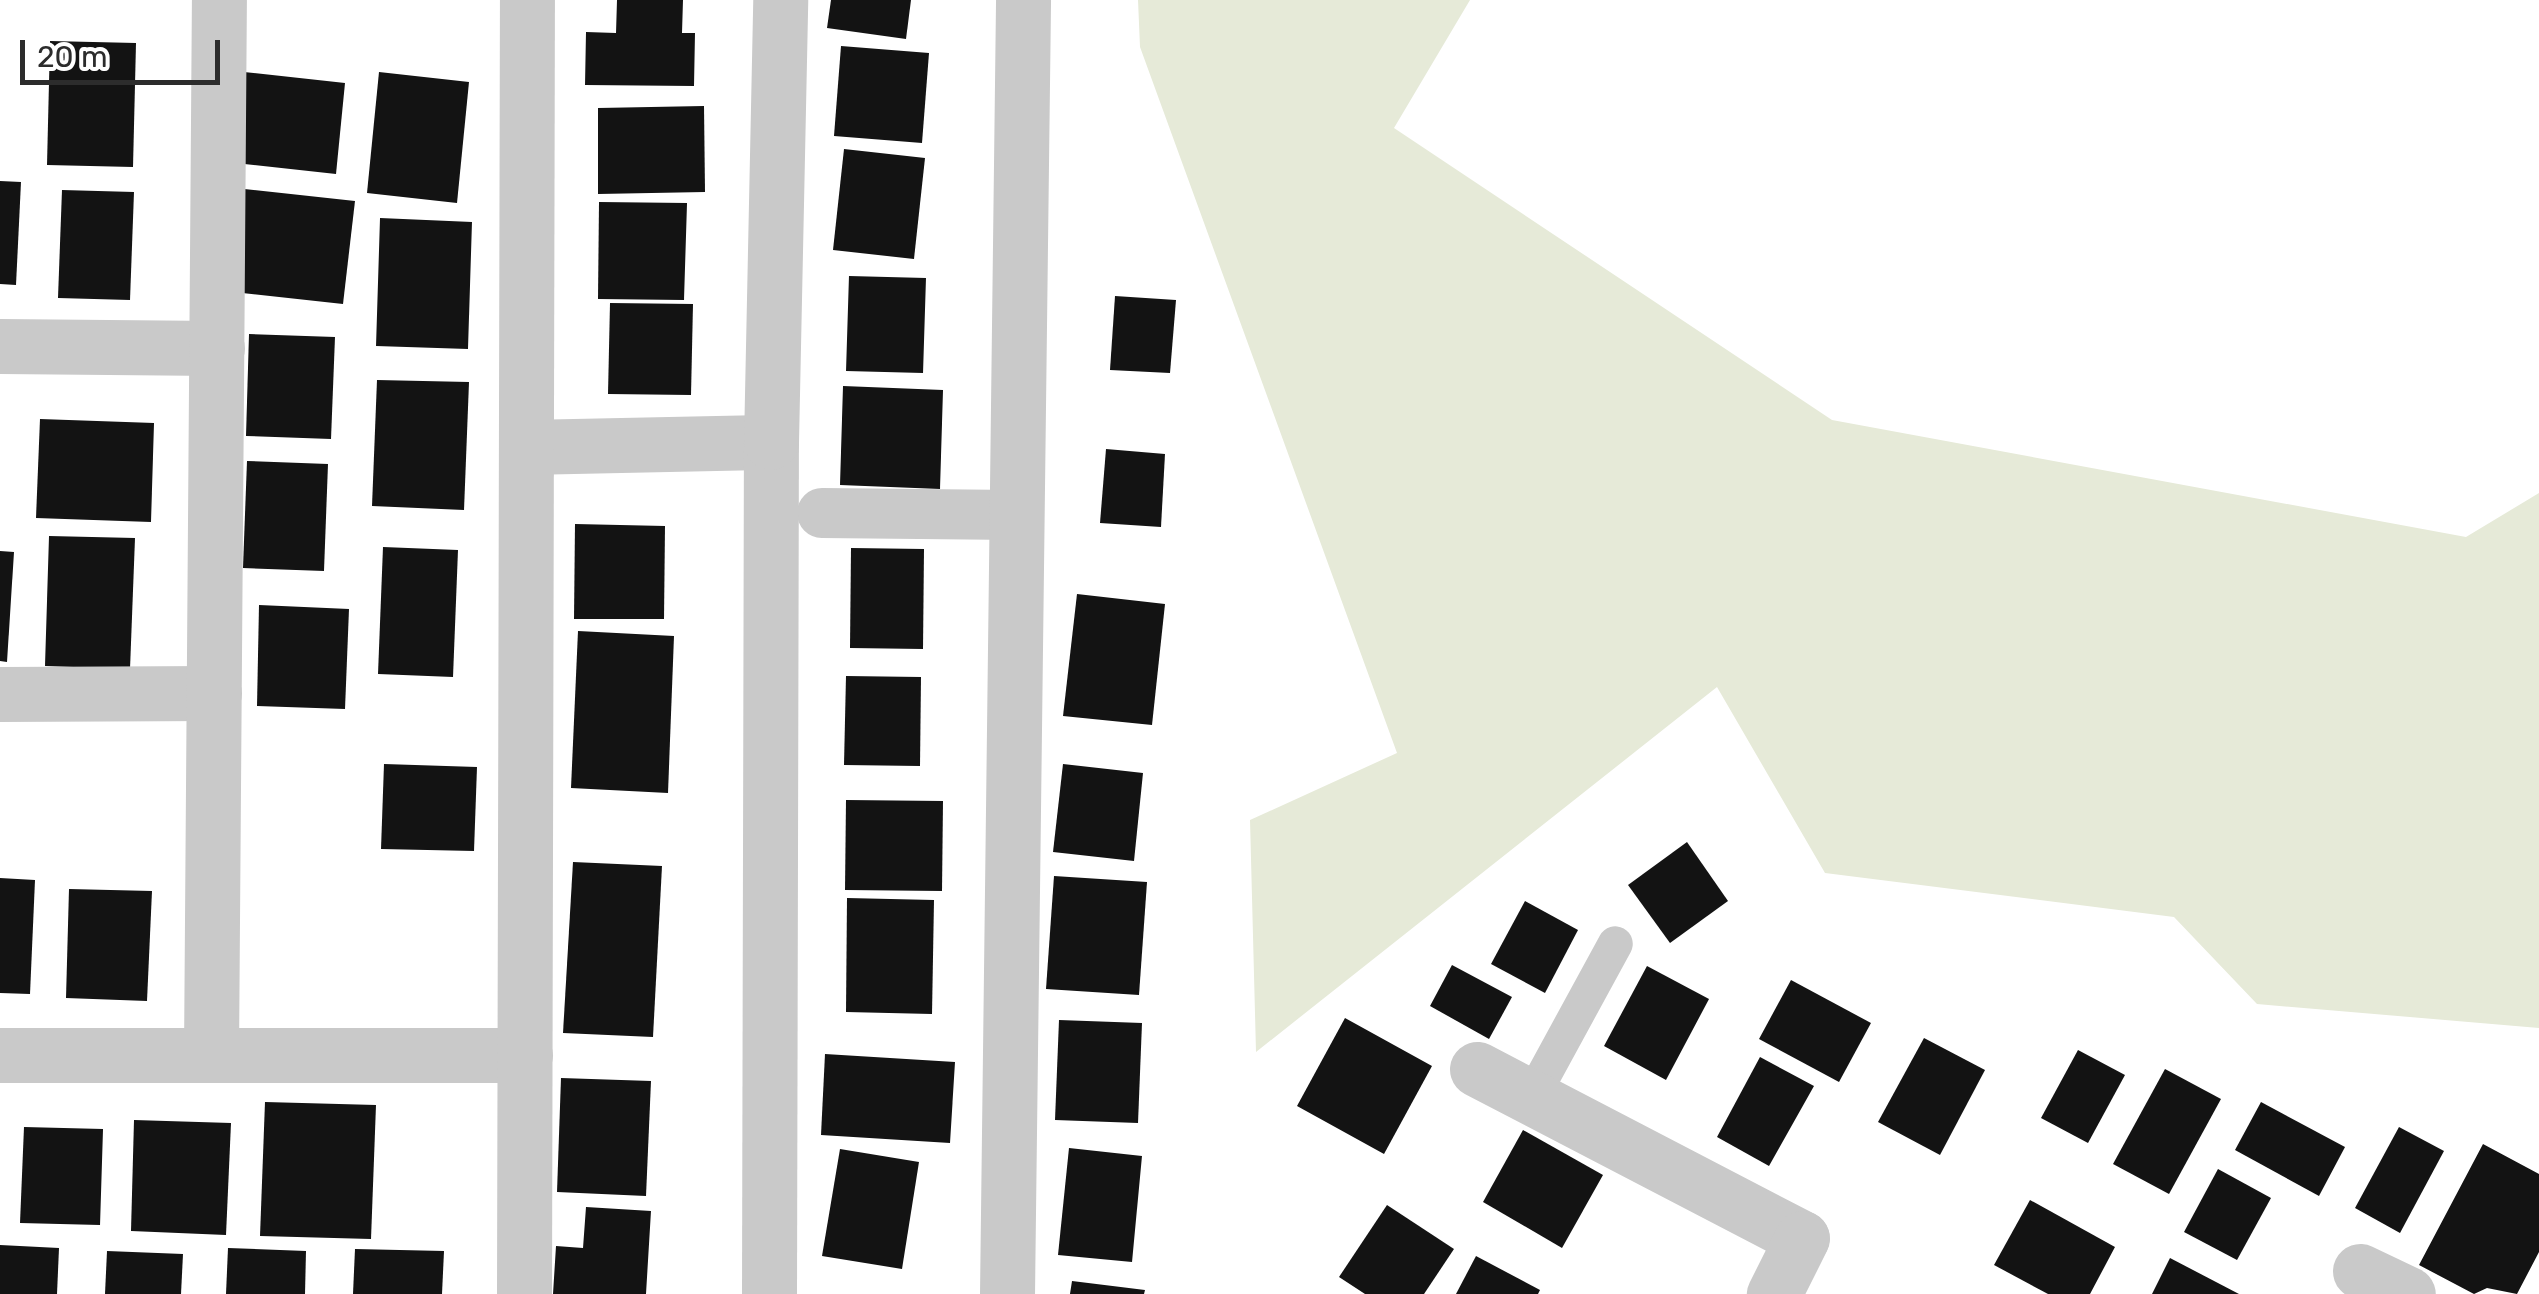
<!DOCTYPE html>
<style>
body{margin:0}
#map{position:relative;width:2539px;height:1294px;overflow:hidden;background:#fff;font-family:Rubik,sans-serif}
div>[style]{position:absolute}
.green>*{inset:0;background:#e6ead8}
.building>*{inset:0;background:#131313}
.service>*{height:35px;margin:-17.5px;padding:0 17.5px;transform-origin:17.5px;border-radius:17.5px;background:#c9c9c9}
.pedestrian>*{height:50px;margin:-25px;padding:0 25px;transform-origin:25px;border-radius:25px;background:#c9c9c9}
.minor>*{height:55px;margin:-27.5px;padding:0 27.5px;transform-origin:27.5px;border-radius:27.5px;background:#c9c9c9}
.tertiary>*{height:55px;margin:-27.5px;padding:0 27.5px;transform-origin:27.5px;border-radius:27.5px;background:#c9c9c9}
span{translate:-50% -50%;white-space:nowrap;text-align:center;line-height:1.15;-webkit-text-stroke:10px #fff;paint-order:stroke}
.scale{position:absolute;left:20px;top:40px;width:200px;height:45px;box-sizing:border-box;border:5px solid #2c2c2c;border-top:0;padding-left:12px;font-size:30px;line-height:35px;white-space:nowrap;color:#2c2c2c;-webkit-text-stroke:8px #fff;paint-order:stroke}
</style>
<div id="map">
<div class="green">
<div style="clip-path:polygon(1138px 0,1470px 0,1394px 128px,1832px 420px,2466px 537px,2539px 493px,2539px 1028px,2257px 1004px,2174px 917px,1825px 873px,1717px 687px,1256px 1052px,1250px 820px,1397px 753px,1140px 47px)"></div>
</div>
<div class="building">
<div style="clip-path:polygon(617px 0,683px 0,682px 33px,695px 33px,694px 86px,585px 85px,586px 32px,616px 33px)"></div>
<div style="clip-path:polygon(831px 0,911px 0,906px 39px,827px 28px)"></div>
<div style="clip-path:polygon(50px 41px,136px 43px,133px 167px,47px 165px)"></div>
<div style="clip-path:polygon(841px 46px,929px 53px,922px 143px,834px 136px)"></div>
<div style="clip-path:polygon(244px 72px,345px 83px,336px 174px,235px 163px)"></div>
<div style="clip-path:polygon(379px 72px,469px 82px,457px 203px,367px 193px)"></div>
<div style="clip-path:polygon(704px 106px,705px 192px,598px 194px,598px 108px)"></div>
<div style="clip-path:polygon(844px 149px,925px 158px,914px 259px,833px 250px)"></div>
<div style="clip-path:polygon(0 181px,21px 182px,16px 285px,0 284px)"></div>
<div style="clip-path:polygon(235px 188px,355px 201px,343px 304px,224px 291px)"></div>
<div style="clip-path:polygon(62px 190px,134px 192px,130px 300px,58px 298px)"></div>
<div style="clip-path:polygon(599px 202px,687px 203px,684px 300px,598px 299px)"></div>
<div style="clip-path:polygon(380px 218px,472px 222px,468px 349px,376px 346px)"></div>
<div style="clip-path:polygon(849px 276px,926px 278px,923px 373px,846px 371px)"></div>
<div style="clip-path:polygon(1115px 296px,1176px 300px,1170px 373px,1110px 370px)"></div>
<div style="clip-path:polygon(610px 303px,693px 304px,691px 395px,608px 394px)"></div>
<div style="clip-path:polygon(249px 334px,335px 337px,331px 439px,246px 436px)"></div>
<div style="clip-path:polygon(377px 380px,469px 382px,464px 510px,372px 506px)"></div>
<div style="clip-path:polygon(843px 386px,943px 390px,940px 489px,840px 485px)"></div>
<div style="clip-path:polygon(40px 419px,154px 423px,151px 522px,36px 518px)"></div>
<div style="clip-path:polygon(1106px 449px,1165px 454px,1161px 527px,1100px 523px)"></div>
<div style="clip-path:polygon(247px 461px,328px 464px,324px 571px,243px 568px)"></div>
<div style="clip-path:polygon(575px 524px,665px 526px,664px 619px,574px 619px)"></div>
<div style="clip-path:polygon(49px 536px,135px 538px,130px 669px,45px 666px)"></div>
<div style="clip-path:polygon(383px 547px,458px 550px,453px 677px,378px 674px)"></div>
<div style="clip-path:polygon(851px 548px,924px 549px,923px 649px,850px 648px)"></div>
<div style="clip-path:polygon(0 551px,14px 552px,7px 662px,0 661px)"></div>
<div style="clip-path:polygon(1077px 594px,1165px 604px,1152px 725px,1063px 716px)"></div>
<div style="clip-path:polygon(259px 605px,349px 609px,345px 709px,257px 706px)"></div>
<div style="clip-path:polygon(578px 631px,674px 636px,668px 793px,571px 788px)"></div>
<div style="clip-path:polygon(846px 676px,921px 677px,920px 766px,844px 765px)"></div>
<div style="clip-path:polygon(384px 764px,477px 767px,474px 851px,381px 849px)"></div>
<div style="clip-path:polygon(1063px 764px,1143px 773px,1134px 861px,1053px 852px)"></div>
<div style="clip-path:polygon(846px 800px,943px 801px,942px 891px,845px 890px)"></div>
<div style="clip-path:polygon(1687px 842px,1728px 901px,1670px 943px,1628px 885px)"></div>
<div style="clip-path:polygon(573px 862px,662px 866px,653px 1037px,563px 1033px)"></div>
<div style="clip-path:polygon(1054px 876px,1147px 882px,1139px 995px,1046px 989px)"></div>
<div style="clip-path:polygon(0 878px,35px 880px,30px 994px,0 993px)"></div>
<div style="clip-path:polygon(69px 889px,152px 891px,147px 1001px,66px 998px)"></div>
<div style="clip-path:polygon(847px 898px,934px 900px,932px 1014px,846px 1012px)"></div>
<div style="clip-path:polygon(1525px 901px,1578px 930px,1545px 993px,1491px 964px)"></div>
<div style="clip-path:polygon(1452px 965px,1512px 997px,1489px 1039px,1430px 1006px)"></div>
<div style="clip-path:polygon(1647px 966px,1709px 999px,1666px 1080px,1604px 1046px)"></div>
<div style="clip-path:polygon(1791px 980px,1871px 1023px,1839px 1082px,1759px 1039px)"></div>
<div style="clip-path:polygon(1345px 1018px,1432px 1066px,1384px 1154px,1297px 1106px)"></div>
<div style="clip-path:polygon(1059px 1020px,1142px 1023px,1138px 1123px,1055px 1120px)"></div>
<div style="clip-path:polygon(1924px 1038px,1985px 1070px,1940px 1155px,1878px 1122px)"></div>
<div style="clip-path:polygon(2078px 1050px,2125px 1075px,2088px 1143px,2041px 1118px)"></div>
<div style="clip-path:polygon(825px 1054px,955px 1062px,950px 1143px,821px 1135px)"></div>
<div style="clip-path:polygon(1760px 1057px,1814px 1086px,1769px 1166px,1717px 1137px)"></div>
<div style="clip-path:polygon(2165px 1069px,2221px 1099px,2169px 1194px,2113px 1164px)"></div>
<div style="clip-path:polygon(561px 1078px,651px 1081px,646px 1196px,557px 1192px)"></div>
<div style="clip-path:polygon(265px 1102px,376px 1105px,371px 1239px,260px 1236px)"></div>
<div style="clip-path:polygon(2261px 1102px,2345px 1147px,2319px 1196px,2235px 1150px)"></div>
<div style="clip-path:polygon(134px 1120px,231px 1123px,226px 1235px,131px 1231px)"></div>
<div style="clip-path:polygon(24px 1127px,103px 1129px,100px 1225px,20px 1223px)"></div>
<div style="clip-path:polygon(2399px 1127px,2444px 1151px,2400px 1233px,2355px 1208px)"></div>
<div style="clip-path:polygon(1523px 1130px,1603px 1175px,1562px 1248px,1483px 1202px)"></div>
<div style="clip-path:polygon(2483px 1144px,2539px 1174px,2539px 1252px,2517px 1294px,2487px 1288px,2474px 1294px,2419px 1265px)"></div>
<div style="clip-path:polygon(1069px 1148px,1142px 1156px,1132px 1262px,1058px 1255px)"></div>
<div style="clip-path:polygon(840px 1149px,919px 1162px,902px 1269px,822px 1256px)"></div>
<div style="clip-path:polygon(2218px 1169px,2271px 1198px,2237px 1260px,2184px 1232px)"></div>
<div style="clip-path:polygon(2030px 1200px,2115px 1247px,2090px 1294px,2048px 1294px,1994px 1265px)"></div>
<div style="clip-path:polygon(1387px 1205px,1454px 1249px,1424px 1294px,1365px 1294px,1339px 1277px)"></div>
<div style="clip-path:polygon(586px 1207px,651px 1211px,646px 1294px,553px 1294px,556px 1246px,583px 1248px)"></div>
<div style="clip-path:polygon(0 1245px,59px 1248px,57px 1294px,0 1294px)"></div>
<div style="clip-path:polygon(228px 1248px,306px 1251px,305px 1294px,226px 1294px)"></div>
<div style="clip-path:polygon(355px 1249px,444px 1251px,442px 1294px,353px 1294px)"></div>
<div style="clip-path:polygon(107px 1251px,183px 1254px,181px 1294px,105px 1294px)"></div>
<div style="clip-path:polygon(1476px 1256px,1540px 1290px,1538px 1294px,1456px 1294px)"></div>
<div style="clip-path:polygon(2170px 1258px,2239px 1294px,2152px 1294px)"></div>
<div style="clip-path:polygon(1072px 1281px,1145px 1290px,1144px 1294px,1070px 1294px)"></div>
</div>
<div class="service">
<div style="left:1531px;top:1097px;width:175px;rotate:-61.4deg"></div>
</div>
<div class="pedestrian">
<div style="left:822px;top:513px;width:194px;rotate:0.6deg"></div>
</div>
<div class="minor">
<div style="left:0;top:346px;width:217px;rotate:0.5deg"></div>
<div style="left:526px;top:447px;width:245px;rotate:-1.2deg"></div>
<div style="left:0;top:694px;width:214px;rotate:-0.3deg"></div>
<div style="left:211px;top:1054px;width:1054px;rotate:-89.57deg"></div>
<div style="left:0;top:1055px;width:525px"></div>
<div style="left:1477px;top:1069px;width:366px;rotate:27.5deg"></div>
<div style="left:1802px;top:1238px;width:63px;rotate:116.6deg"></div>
<div style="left:2360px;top:1271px;width:53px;rotate:25.6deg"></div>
<div style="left:524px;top:1294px;width:1294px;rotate:-89.87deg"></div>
<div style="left:1007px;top:1294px;width:1294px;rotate:-89.29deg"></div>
</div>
<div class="tertiary">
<div style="left:769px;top:1294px;width:852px;rotate:-89.87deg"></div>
<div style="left:771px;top:442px;width:442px;rotate:-88.8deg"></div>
</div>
<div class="scale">20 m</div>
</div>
